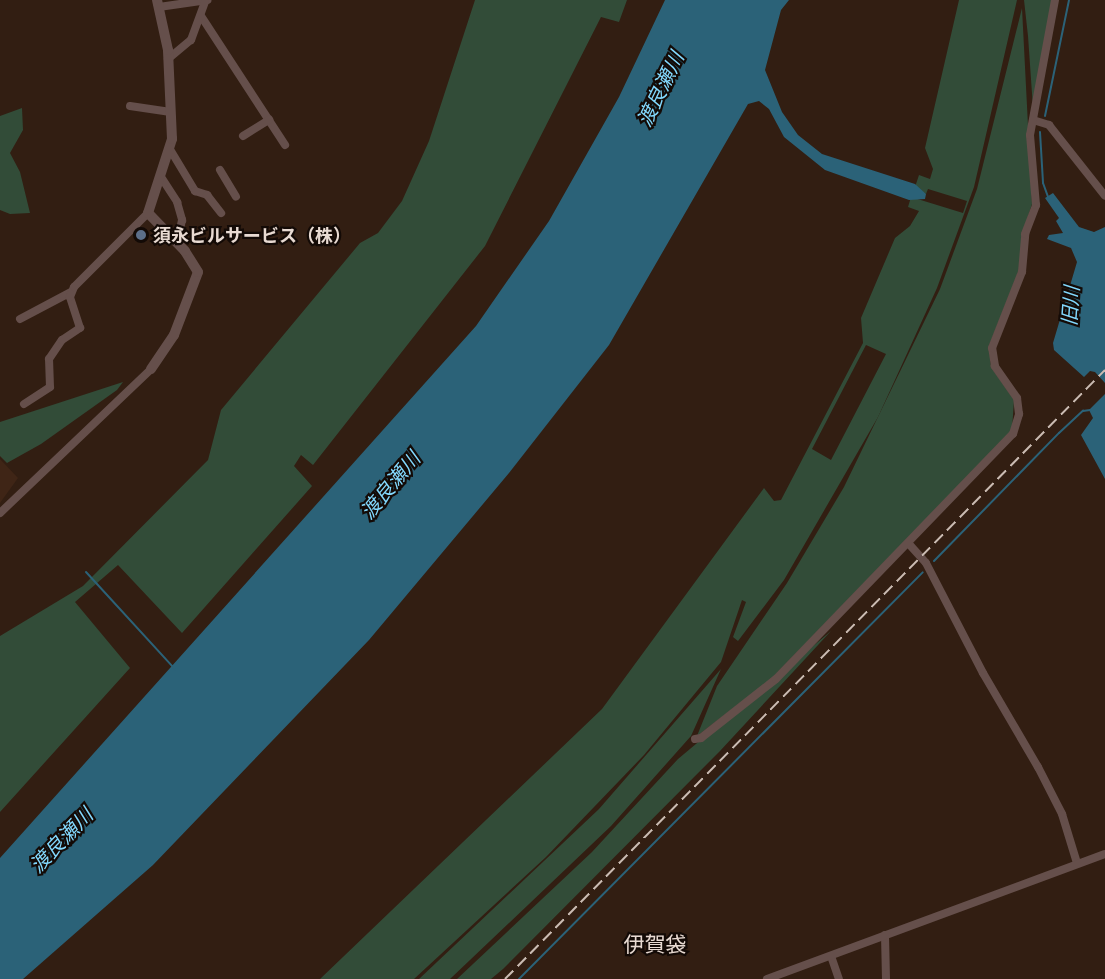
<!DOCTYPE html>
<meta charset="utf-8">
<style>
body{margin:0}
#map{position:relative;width:1105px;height:979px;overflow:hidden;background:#321e12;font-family:"Noto Sans","Noto Sans JP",sans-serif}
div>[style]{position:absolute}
.built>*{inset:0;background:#3f2516}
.green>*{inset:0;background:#324c38}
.water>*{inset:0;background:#2b6278}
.stream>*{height:2px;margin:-1px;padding:0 1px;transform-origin:1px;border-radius:1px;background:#2b6278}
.minor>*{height:8px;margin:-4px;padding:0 4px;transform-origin:4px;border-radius:4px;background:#654f4b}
.tertiary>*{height:10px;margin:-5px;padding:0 5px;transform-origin:5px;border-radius:5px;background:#654f4b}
.rail>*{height:2px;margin-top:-1px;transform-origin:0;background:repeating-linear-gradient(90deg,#cbbcb3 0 12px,transparent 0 18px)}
.dots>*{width:16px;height:16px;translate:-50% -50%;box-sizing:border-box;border:3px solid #130a06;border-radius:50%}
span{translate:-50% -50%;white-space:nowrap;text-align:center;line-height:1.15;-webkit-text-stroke:4.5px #130a06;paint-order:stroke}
.poi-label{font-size:18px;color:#e8dad2;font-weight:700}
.left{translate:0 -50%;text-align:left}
.water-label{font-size:20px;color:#83d9fe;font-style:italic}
.quarter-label{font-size:21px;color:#e8dad2}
</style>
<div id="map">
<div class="built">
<div style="clip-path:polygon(0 459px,18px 478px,0 503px)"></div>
</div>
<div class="green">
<div style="clip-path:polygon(475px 0,627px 0,619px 22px,601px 17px,485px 246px,313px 465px,301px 455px,294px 466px,312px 486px,182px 633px,118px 565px,75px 602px,130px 668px,0 812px,0 636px,83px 586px,208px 460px,221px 410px,360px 243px,378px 233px,402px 201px,429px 141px)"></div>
<div style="clip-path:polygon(evenodd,959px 0,1017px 0,974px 187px,937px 288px,878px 417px,784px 580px,738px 641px,733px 637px,746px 602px,742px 600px,721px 662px,644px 755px,546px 857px,414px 979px,320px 979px,602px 709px,764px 488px,774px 501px,781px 500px,863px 343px,861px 318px,895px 238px,910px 226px,919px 211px,908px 207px,911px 197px,963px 213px,967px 201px,928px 189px,926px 194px,915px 187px,919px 175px,930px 179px,933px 169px,925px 148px,959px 0,866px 345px,886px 354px,831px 460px,812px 449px,866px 345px)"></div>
<div style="clip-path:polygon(1024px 0,1054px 0,1033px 108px,1028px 36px)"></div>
<div style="clip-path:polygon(1022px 8px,1032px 204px,1023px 232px,1019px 270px,989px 346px,991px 367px,1014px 400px,1012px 430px,770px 680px,697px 736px,717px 686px,787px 583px,844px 487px,940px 289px,977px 189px)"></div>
<div style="clip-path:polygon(22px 108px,23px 130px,10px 153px,20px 172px,30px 213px,10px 214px,0 210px,0 116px)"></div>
<div style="clip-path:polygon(123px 382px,117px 390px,41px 444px,7px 463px,0 456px,0 422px)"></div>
<div style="clip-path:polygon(831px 631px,720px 751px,503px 969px,491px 979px,457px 979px,592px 852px,678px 759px)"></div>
<div style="clip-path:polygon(721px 669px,691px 736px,611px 826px,450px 979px,419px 979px,599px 809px)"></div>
</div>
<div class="water">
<div style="clip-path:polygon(665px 0,789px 0,781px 10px,765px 70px,782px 112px,798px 135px,822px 154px,915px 184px,926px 194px,925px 199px,909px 200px,825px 170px,784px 137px,769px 109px,759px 101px,748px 104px,609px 345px,509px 473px,369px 640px,153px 865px,23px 979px,0 979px,0 858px,476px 326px,549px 221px,619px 97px)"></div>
<div style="clip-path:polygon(1053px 193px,1079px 227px,1094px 232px,1105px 227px,1105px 383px,1095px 372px,1090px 371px,1084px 377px,1054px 350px,1053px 343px,1077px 262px,1071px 248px,1047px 239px,1049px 235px,1063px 233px,1056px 221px,1059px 218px,1045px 198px)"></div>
<div style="clip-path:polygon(1105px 394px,1105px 479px,1081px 435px,1093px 418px,1089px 410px)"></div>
</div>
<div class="stream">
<div style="left:1045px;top:116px;width:118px;rotate:-78.3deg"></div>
<div style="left:1040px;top:132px;width:51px;rotate:86.6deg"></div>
<div style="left:1043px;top:183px;width:15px;rotate:70deg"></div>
<div style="left:934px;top:561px;width:179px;rotate:-45.7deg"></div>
<div style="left:1059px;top:433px;width:33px;rotate:-43deg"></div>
<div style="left:1083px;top:411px;width:7px;rotate:-8deg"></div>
<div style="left:86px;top:572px;width:132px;rotate:47.5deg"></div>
<div style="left:519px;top:979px;width:573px;rotate:-45.21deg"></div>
</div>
<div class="minor">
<div style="left:159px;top:7px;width:49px;rotate:-8.3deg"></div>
<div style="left:201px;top:16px;width:154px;rotate:56.9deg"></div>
<div style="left:168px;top:59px;width:30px;rotate:-40deg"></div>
<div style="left:191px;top:40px;width:40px;rotate:-69.8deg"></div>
<div style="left:130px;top:106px;width:41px;rotate:8.3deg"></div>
<div style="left:1033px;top:120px;width:17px;rotate:17deg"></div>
<div style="left:1049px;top:125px;width:90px;rotate:51.7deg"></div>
<div style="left:243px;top:136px;width:31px;rotate:-32deg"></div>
<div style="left:171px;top:151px;width:47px;rotate:59deg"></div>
<div style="left:195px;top:191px;width:13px;rotate:18deg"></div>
<div style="left:207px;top:195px;width:23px;rotate:52deg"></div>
<div style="left:220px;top:170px;width:31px;rotate:59deg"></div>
<div style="left:161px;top:177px;width:30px;rotate:57deg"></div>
<div style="left:177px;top:202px;width:19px;rotate:74deg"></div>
<div style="left:182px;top:220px;width:24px;rotate:102deg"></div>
<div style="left:20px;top:319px;width:58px;rotate:-27.9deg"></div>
<div style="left:24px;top:404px;width:31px;rotate:-33deg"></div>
<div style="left:50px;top:387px;width:28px;rotate:-92deg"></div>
<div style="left:49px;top:359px;width:23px;rotate:-56deg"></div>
<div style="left:62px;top:340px;width:22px;rotate:-34deg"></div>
<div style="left:80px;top:328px;width:33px;rotate:-108deg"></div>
<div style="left:70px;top:297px;width:11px;rotate:-68deg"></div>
<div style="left:74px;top:287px;width:105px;rotate:-45deg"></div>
<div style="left:0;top:513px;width:209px;rotate:-43.6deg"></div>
<div style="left:909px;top:544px;width:25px;rotate:48deg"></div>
<div style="left:926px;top:563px;width:124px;rotate:62.6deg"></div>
<div style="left:983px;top:673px;width:109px;rotate:59.7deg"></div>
<div style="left:1038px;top:767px;width:53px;rotate:62.9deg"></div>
<div style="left:1062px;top:814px;width:51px;rotate:73deg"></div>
<div style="left:695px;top:739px;width:6px;rotate:-9deg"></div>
<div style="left:701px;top:738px;width:95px;rotate:-38.2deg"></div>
<div style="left:776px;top:679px;width:341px;rotate:-46deg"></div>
<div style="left:1013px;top:434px;width:21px;rotate:-73deg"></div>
<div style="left:1019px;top:414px;width:16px;rotate:-97deg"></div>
<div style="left:1017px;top:398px;width:39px;rotate:-125deg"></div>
<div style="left:995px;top:366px;width:18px;rotate:-99deg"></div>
<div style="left:992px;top:348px;width:82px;rotate:-68.5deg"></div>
<div style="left:1022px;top:272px;width:38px;rotate:-85deg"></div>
<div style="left:1025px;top:234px;width:31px;rotate:-69deg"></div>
<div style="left:1036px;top:205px;width:70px;rotate:-94.9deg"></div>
<div style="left:1030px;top:135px;width:137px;rotate:-79.5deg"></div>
<div style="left:885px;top:935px;width:44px;rotate:88.7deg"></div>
<div style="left:831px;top:956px;width:24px;rotate:71deg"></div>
<div style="left:767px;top:979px;width:360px;rotate:-20.3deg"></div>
</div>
<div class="tertiary">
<div style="left:151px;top:369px;width:41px;rotate:-55.9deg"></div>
<div style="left:174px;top:335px;width:67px;rotate:-69.1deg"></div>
<div style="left:198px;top:272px;width:25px;rotate:-122deg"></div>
<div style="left:185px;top:251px;width:53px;rotate:-134.2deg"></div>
<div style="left:148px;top:213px;width:78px;rotate:-72deg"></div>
<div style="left:172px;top:139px;width:89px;rotate:-92.6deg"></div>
<div style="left:168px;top:50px;width:51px;rotate:-102.4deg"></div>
</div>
<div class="rail">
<div style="left:505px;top:979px;width:855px;rotate:-45.43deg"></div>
</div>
<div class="dots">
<div style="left:141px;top:235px;background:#5c6f8a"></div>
</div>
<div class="poi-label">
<span class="left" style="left:153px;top:235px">須永ビルサービス（株）</span>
</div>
<div class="water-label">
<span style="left:660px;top:89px;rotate:-64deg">渡良瀬川</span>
<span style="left:1070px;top:306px;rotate:-86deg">旧川</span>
<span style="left:390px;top:485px;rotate:-50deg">渡良瀬川</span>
<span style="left:61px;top:840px;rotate:-46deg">渡良瀬川</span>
</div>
<div class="quarter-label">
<span style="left:655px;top:944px">伊賀袋</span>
</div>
</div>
